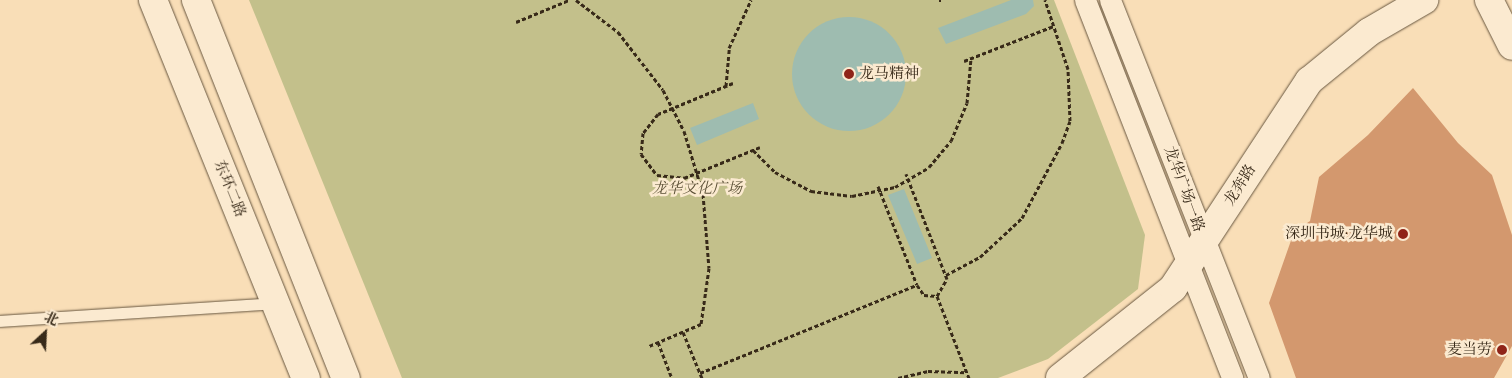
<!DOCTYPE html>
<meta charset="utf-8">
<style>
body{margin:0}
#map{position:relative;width:1512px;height:378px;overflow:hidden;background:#f9deb7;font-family:"IM FELL French Canon","Noto Serif SC",serif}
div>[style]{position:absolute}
.green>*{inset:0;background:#c3c08b}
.water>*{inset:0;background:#9ebcb0}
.round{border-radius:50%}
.building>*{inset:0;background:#d3986e}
.path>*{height:3px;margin-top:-1.5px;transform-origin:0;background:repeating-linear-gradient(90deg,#382a19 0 4px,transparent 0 6.5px)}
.roads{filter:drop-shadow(0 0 1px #685740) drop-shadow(0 0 1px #685740)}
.service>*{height:11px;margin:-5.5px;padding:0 5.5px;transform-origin:5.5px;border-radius:5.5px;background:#fbead0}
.minor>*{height:21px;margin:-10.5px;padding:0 10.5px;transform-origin:10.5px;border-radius:10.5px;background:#fbead0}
.tertiary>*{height:28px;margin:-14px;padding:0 14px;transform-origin:14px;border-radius:14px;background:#fbead0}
.secondary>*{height:28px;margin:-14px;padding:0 14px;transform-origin:14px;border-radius:14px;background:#fbead0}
.dots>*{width:14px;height:14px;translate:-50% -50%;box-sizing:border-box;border:2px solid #fbead0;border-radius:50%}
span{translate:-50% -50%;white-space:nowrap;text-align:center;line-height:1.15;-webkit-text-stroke:5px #fbead0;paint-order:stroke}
.poi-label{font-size:15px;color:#382a19}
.left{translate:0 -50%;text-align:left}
.right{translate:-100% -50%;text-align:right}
.street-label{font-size:15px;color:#382a19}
.park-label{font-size:15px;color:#5b5036;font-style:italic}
.north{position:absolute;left:20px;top:308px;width:50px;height:50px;-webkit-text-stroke:4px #fbead0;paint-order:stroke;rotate:25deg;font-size:14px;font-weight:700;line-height:20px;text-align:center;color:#382a19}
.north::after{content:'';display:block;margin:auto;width:18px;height:22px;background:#382a19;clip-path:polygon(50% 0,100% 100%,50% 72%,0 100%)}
</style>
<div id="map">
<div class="green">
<div style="clip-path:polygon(249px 0,1054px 0,1145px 235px,1138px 289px,1048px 359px,998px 378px,402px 378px)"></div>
</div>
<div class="water">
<div style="clip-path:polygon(1011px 0,1033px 0,1034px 6px,1026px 14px,946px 44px,938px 28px)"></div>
<div class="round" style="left:792px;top:17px;width:114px;height:114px"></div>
<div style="clip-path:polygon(753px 103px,759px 119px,697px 145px,690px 128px)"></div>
<div style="clip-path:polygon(904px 189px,932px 258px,917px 264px,888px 195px)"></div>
</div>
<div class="building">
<div style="clip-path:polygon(1413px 88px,1458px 143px,1492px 175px,1512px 235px,1512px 346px,1494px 378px,1296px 378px,1269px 303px,1294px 232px,1310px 221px,1319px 177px,1368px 135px)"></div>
</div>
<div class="path">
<div style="left:576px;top:0;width:53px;rotate:37.3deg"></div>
<div style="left:618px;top:32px;width:73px;rotate:52.2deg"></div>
<div style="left:663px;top:90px;width:46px;rotate:62.9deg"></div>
<div style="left:684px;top:131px;width:66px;rotate:73.2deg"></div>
<div style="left:703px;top:194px;width:74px;rotate:85.4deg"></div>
<div style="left:709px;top:268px;width:57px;rotate:98.1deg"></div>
<div style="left:701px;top:324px;width:56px;rotate:157.1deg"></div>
<div style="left:939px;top:0;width:2px"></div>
<div style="left:516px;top:22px;width:57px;rotate:-22.5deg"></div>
<div style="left:964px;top:61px;width:97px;rotate:-21.3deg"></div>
<div style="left:733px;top:83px;width:81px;rotate:157.5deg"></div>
<div style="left:658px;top:114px;width:24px;rotate:128deg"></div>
<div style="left:643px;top:133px;width:21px;rotate:95deg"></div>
<div style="left:641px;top:154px;width:26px;rotate:53deg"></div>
<div style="left:657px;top:175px;width:27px;rotate:6deg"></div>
<div style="left:684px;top:178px;width:82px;rotate:-22.2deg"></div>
<div style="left:726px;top:86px;width:38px;rotate:-85deg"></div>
<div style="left:729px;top:48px;width:53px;rotate:-65.4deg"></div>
<div style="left:753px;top:150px;width:31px;rotate:45deg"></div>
<div style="left:775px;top:172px;width:41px;rotate:27.8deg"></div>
<div style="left:811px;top:191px;width:41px;rotate:7deg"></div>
<div style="left:852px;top:196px;width:44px;rotate:-11.8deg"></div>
<div style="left:895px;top:187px;width:39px;rotate:-30deg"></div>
<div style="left:929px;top:167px;width:34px;rotate:-50deg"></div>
<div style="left:951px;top:141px;width:41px;rotate:-67.2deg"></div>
<div style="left:967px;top:103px;width:45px;rotate:-84.9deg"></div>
<div style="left:878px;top:186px;width:106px;rotate:68.5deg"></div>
<div style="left:917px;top:285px;width:12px;rotate:55deg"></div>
<div style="left:924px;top:295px;width:13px;rotate:4deg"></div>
<div style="left:937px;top:296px;width:20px;rotate:-60deg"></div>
<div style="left:947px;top:279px;width:113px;rotate:-111.3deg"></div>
<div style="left:946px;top:275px;width:38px;rotate:-28deg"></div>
<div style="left:980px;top:257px;width:57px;rotate:-42.9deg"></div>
<div style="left:1022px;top:218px;width:85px;rotate:-61.9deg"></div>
<div style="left:1062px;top:143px;width:23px;rotate:-70deg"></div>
<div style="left:1070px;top:121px;width:52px;rotate:-92.2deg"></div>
<div style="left:1068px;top:69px;width:73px;rotate:-108.4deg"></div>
<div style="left:937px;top:296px;width:88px;rotate:68.7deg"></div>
<div style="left:683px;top:332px;width:50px;rotate:67.6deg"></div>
<div style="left:658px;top:342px;width:39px;rotate:69deg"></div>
<div style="left:700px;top:373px;width:234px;rotate:-22.1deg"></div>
<div style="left:898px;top:378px;width:31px;rotate:-13deg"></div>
<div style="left:928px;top:371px;width:38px;rotate:2deg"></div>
</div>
<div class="roads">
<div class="service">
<div style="left:0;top:321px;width:276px;rotate:-3.7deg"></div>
</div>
<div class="minor">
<div style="left:1085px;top:0;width:406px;rotate:68.7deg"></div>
<div style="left:1110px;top:0;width:406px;rotate:68.5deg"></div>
</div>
<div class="tertiary">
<div style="left:1060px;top:378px;width:144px;rotate:-38.5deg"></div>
<div style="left:1173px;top:288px;width:248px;rotate:-56.7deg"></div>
<div style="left:1309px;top:81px;width:77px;rotate:-39.2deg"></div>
<div style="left:1369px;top:32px;width:64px;rotate:-30.2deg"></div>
</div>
<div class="secondary">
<div style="left:153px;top:0;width:408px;rotate:68deg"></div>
<div style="left:196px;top:0;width:407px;rotate:68.4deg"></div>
<div style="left:1489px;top:0;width:51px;rotate:63.4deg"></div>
</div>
</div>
<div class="dots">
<div style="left:849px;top:74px;background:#8f2418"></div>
<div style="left:1403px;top:234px;background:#8f2418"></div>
<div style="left:1502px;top:350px;background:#8f2418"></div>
</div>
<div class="poi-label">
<span class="left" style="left:859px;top:74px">龙马精神</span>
<span class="right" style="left:1393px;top:234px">深圳书城·龙华城</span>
<span class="right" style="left:1492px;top:350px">麦当劳</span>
</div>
<div class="street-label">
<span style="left:1240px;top:185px;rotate:-58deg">龙奔路</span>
<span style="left:230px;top:189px;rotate:68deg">东环二路</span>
<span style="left:1184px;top:189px;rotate:70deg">龙华广场一路</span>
</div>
<div class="park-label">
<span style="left:697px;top:189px">龙华文化广场</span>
</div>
<div class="north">北</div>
</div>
